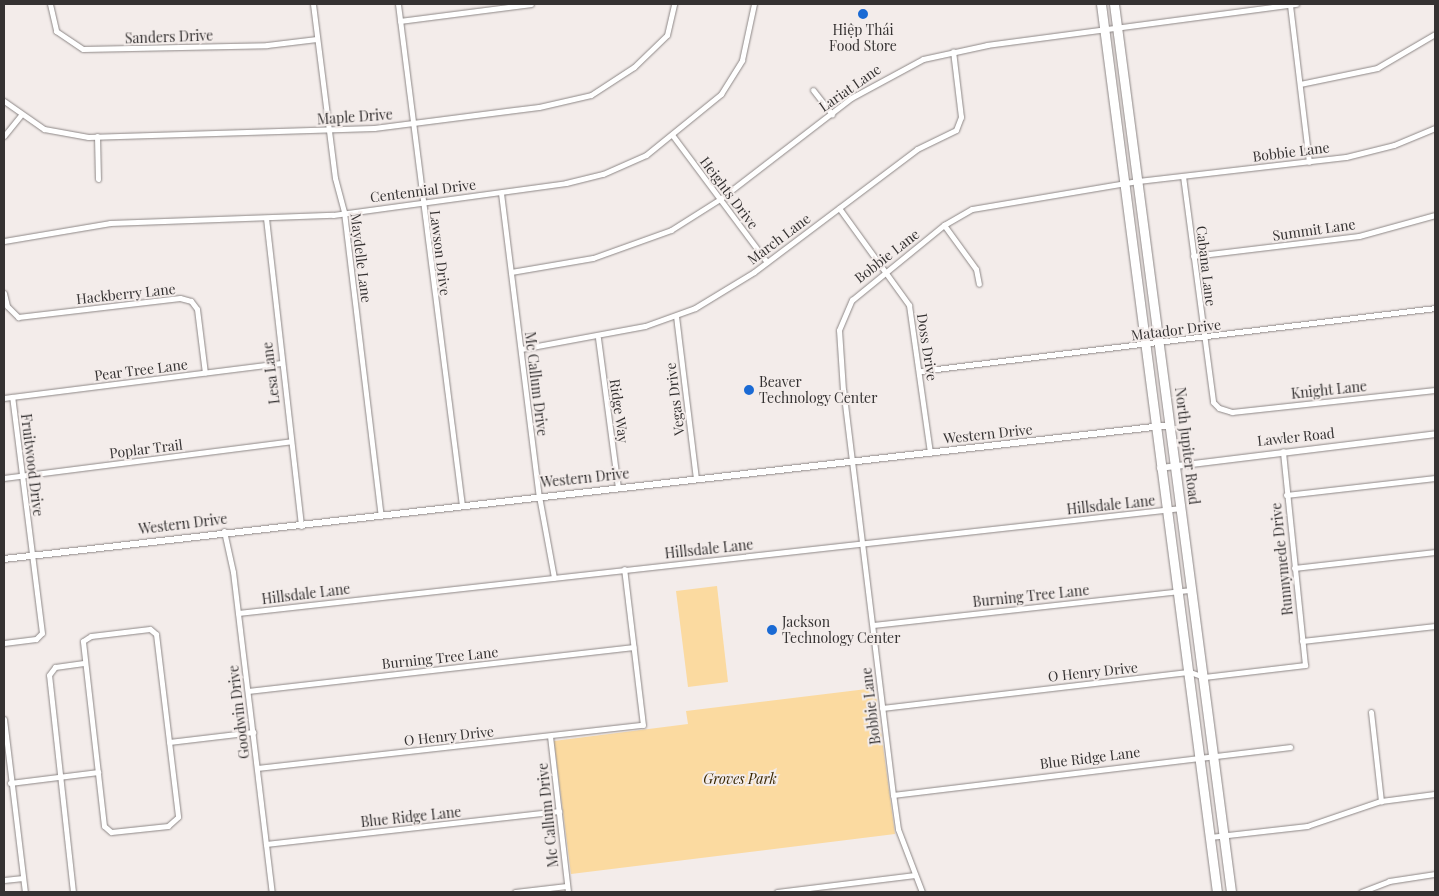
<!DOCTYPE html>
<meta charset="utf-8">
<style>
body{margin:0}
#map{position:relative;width:1439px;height:896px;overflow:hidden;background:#f3ecea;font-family:"Playfair Display",serif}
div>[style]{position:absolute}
.green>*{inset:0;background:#fbdaa0}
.roads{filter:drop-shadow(0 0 1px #8d8786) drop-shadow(0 0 1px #8d8786)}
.minor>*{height:5px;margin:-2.5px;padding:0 2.5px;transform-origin:2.5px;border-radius:2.5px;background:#fff}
.tertiary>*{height:6px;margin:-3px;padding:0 3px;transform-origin:3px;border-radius:3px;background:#fff}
.primary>*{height:9px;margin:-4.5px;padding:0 4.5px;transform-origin:4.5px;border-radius:4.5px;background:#fff}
.dots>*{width:14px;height:14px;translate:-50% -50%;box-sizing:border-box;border:2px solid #f3ecea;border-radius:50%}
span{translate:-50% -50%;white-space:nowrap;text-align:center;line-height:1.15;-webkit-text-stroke:4px #f3ecea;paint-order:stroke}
.poi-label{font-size:14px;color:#353232}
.left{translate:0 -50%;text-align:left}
.street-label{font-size:14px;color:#353232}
.park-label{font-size:14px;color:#382601;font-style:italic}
.frame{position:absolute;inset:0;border:5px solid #353232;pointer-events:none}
</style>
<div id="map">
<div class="green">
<div style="clip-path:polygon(717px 586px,728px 682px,688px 687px,676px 591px)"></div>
<div style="clip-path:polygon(875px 688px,895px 834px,571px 874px,554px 741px,688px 724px,686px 711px)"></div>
</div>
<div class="roads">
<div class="minor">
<div style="left:50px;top:4px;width:28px;rotate:77deg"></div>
<div style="left:56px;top:31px;width:32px;rotate:34deg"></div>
<div style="left:83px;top:49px;width:184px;rotate:-1.2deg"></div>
<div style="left:267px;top:45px;width:50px;rotate:-6.8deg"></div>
<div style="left:313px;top:4px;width:175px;rotate:82.8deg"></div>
<div style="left:335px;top:178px;width:35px;rotate:75deg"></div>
<div style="left:344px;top:212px;width:306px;rotate:83.1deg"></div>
<div style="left:398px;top:4px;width:506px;rotate:82.73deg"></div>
<div style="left:1290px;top:5px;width:158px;rotate:83.1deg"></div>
<div style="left:400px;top:21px;width:132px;rotate:-7.4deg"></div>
<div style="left:1300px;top:84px;width:79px;rotate:-11.7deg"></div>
<div style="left:1377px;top:68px;width:67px;rotate:-30.4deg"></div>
<div style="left:813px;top:90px;width:31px;rotate:52deg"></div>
<div style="left:4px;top:101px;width:49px;rotate:35deg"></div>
<div style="left:44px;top:129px;width:45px;rotate:10.3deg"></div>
<div style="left:88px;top:137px;width:286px;rotate:-1.8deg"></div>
<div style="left:374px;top:128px;width:166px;rotate:-7.3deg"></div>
<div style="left:539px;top:107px;width:53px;rotate:-13deg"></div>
<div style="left:591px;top:95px;width:51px;rotate:-33.1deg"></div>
<div style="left:634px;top:67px;width:46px;rotate:-44.1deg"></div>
<div style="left:667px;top:35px;width:32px;rotate:-77deg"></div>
<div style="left:4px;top:136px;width:26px;rotate:-51deg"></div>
<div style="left:97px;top:136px;width:43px;rotate:88.7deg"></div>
<div style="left:673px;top:136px;width:157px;rotate:53.3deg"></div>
<div style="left:1183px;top:176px;width:228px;rotate:82.4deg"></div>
<div style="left:1213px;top:402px;width:8px;rotate:45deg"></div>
<div style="left:1219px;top:408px;width:14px;rotate:17deg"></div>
<div style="left:1232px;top:412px;width:204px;rotate:-6.2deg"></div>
<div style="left:501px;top:193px;width:305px;rotate:82.9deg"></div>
<div style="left:539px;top:496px;width:83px;rotate:79.6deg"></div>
<div style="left:839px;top:208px;width:120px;rotate:54.2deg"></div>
<div style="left:909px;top:305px;width:149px;rotate:81.9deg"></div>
<div style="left:266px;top:218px;width:310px;rotate:83.5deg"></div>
<div style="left:944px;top:225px;width:54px;rotate:54deg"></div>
<div style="left:976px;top:269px;width:15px;rotate:79deg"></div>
<div style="left:4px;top:241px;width:108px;rotate:-9.6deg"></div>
<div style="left:110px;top:223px;width:223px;rotate:-2.1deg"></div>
<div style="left:333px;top:215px;width:235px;rotate:-7.8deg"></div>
<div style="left:566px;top:183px;width:38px;rotate:-14deg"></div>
<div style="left:603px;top:174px;width:47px;rotate:-23.8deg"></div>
<div style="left:646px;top:155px;width:97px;rotate:-39.1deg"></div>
<div style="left:721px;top:94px;width:40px;rotate:-58deg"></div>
<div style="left:742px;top:60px;width:57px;rotate:-77.9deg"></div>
<div style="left:1193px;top:256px;width:167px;rotate:-6.9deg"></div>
<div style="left:1359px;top:236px;width:79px;rotate:-15.4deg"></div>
<div style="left:511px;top:272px;width:83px;rotate:-9.7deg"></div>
<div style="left:593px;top:258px;width:83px;rotate:-19.7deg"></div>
<div style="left:671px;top:230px;width:58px;rotate:-32.3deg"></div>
<div style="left:720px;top:199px;width:165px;rotate:-37.6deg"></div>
<div style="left:851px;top:98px;width:82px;rotate:-28.4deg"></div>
<div style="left:923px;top:59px;width:66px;rotate:-12.3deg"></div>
<div style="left:987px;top:45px;width:312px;rotate:-7.6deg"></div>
<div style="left:4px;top:293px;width:13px;rotate:77deg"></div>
<div style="left:7px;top:306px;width:16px;rotate:45deg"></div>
<div style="left:18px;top:317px;width:163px;rotate:-6.7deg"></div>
<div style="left:180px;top:298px;width:11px;rotate:15deg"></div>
<div style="left:191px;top:301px;width:10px;rotate:53deg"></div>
<div style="left:197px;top:309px;width:64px;rotate:82.9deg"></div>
<div style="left:676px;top:316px;width:164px;rotate:83deg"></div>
<div style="left:598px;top:338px;width:150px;rotate:82.4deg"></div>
<div style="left:521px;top:349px;width:126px;rotate:-10.5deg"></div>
<div style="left:645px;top:326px;width:53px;rotate:-19.8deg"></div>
<div style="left:695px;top:308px;width:69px;rotate:-31.4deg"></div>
<div style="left:754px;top:272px;width:204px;rotate:-37deg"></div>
<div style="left:917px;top:149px;width:43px;rotate:-26deg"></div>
<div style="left:956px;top:130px;width:14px;rotate:-69deg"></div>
<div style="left:961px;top:117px;width:66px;rotate:-96.9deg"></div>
<div style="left:920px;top:371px;width:519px;rotate:-6.97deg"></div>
<div style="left:4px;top:398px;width:279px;rotate:-7.2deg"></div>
<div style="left:4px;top:478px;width:289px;rotate:-7.3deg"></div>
<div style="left:1286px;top:495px;width:150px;rotate:-6.5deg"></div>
<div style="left:224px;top:531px;width:42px;rotate:77.6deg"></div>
<div style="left:233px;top:572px;width:322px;rotate:83.1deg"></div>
<div style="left:1294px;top:568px;width:142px;rotate:-6.5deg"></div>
<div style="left:238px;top:613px;width:949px;rotate:-6.35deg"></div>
<div style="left:873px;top:625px;width:320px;rotate:-6.3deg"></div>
<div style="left:150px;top:629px;width:8px;rotate:40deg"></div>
<div style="left:156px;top:634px;width:184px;rotate:83.1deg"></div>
<div style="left:178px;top:817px;width:13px;rotate:138deg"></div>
<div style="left:168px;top:826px;width:57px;rotate:174deg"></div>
<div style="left:111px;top:832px;width:9px;rotate:-139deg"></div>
<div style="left:104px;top:826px;width:186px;rotate:-96.5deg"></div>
<div style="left:83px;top:641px;width:9px;rotate:-32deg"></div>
<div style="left:91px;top:636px;width:59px;rotate:-6.8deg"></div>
<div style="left:1302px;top:641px;width:134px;rotate:-6.4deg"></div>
<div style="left:4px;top:643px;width:32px;rotate:-7deg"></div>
<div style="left:36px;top:639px;width:8px;rotate:-45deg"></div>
<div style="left:42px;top:633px;width:238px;rotate:-97.2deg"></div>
<div style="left:248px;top:691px;width:388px;rotate:-6.5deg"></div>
<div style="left:882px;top:708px;width:310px;rotate:-6.7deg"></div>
<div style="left:1190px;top:672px;width:15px;rotate:20deg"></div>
<div style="left:1204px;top:677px;width:102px;rotate:-6.8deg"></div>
<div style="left:1305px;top:665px;width:215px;rotate:-95.9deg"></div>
<div style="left:1371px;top:712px;width:90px;rotate:83.6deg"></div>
<div style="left:4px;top:719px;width:174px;rotate:83.1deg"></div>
<div style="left:550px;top:736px;width:157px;rotate:83.4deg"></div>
<div style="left:169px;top:742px;width:85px;rotate:-6.8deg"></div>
<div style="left:257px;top:768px;width:388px;rotate:-6.4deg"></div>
<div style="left:643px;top:725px;width:157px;rotate:-96.9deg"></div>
<div style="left:10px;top:783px;width:89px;rotate:-7.1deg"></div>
<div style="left:893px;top:795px;width:400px;rotate:-6.9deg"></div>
<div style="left:1210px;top:837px;width:98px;rotate:-6.5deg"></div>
<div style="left:1307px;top:826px;width:78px;rotate:-18.7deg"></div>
<div style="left:1381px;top:801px;width:54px;rotate:-7.4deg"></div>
<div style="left:266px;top:844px;width:295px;rotate:-6.4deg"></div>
<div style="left:4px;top:880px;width:19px;rotate:-6deg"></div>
<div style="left:73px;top:892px;width:218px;rotate:-96.3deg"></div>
<div style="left:49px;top:675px;width:10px;rotate:-53deg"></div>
<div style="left:55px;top:667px;width:29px;rotate:-8deg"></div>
<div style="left:515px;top:892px;width:52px;rotate:-6.6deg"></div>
<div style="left:777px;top:892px;width:139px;rotate:-7deg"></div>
<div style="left:922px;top:892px;width:67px;rotate:-110.9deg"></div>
<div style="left:898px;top:829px;width:34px;rotate:-98deg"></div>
<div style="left:893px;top:795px;width:408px;rotate:-97deg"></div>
<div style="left:843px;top:390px;width:60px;rotate:-93.8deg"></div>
<div style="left:839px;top:330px;width:33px;rotate:-67deg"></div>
<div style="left:852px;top:300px;width:119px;rotate:-39.2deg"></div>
<div style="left:944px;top:225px;width:32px;rotate:-30deg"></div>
<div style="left:972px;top:209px;width:168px;rotate:-9.6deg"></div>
<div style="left:1138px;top:181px;width:209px;rotate:-6.6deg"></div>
<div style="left:1346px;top:157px;width:49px;rotate:-14deg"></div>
<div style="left:1394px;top:145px;width:44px;rotate:-22.5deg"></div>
<div style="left:1361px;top:892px;width:30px;rotate:-21deg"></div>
<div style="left:1389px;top:881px;width:47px;rotate:-8.7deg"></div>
</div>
<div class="tertiary">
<div style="left:1160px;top:468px;width:277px;rotate:-7deg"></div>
<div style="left:4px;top:559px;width:1175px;rotate:-6.55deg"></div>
</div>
<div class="primary">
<div style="left:1101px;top:4px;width:896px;rotate:82.56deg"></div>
<div style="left:1114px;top:4px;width:896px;rotate:82.49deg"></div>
</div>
</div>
<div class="dots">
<div style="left:863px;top:14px;background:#1a6ad4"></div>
<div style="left:749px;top:390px;background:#1a6ad4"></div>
<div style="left:772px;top:630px;background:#1a6ad4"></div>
</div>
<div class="poi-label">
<span style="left:863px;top:38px">Hiệp Thái<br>Food Store</span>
<span class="left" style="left:759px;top:390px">Beaver<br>Technology Center</span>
<span class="left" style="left:782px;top:630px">Jackson<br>Technology Center</span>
</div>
<div class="street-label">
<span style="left:169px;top:37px;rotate:-2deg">Sanders Drive</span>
<span style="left:850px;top:88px;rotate:-35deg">Lariat Lane</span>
<span style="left:355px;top:117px;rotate:-4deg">Maple Drive</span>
<span style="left:1291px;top:152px;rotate:-7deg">Bobbie Lane</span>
<span style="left:423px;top:191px;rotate:-7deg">Centennial Drive</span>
<span style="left:729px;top:193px;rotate:53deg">Heights Drive</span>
<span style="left:1314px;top:230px;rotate:-8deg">Summit Lane</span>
<span style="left:779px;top:239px;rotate:-37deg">March Lane</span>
<span style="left:440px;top:253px;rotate:83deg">Lawson Drive</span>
<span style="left:887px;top:256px;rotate:-38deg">Bobbie Lane</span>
<span style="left:361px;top:258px;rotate:83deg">Maydelle Lane</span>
<span style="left:1206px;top:266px;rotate:83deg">Cabana Lane</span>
<span style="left:126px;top:294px;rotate:-6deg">Hackberry Lane</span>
<span style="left:1176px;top:330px;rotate:-7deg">Matador Drive</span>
<span style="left:927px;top:347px;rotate:81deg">Doss Drive</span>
<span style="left:141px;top:370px;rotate:-7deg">Pear Tree Lane</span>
<span style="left:271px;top:373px;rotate:-97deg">Lesa Lane</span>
<span style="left:536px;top:384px;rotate:83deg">Mc Callum Drive</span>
<span style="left:1329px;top:390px;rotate:-6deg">Knight Lane</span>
<span style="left:675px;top:399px;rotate:-97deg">Vegas Drive</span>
<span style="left:619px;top:411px;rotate:82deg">Ridge Way</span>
<span style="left:988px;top:434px;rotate:-6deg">Western Drive</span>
<span style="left:1296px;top:437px;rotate:-6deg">Lawler Road</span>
<span style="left:1187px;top:446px;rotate:83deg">North Jupiter Road</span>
<span style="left:146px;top:449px;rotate:-7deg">Poplar Trail</span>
<span style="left:32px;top:465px;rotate:83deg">Fruitwood Drive</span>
<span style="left:585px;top:478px;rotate:-6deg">Western Drive</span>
<span style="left:1111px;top:505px;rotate:-6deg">Hillsdale Lane</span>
<span style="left:183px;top:524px;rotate:-7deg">Western Drive</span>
<span style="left:709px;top:549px;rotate:-6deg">Hillsdale Lane</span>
<span style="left:1282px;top:559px;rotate:-96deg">Runnymede Drive</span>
<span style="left:306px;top:594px;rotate:-7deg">Hillsdale Lane</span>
<span style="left:1031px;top:596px;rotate:-6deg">Burning Tree Lane</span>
<span style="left:440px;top:658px;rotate:-6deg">Burning Tree Lane</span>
<span style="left:1093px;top:672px;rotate:-6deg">O Henry Drive</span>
<span style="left:871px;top:706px;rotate:-97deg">Bobbie Lane</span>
<span style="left:239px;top:712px;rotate:-97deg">Goodwin Drive</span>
<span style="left:449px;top:736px;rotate:-6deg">O Henry Drive</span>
<span style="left:1090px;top:758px;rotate:-7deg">Blue Ridge Lane</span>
<span style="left:548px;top:815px;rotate:-96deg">Mc Callum Drive</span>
<span style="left:411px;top:817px;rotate:-6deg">Blue Ridge Lane</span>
</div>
<div class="park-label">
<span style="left:740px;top:779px">Groves Park</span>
</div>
<div class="frame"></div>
</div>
